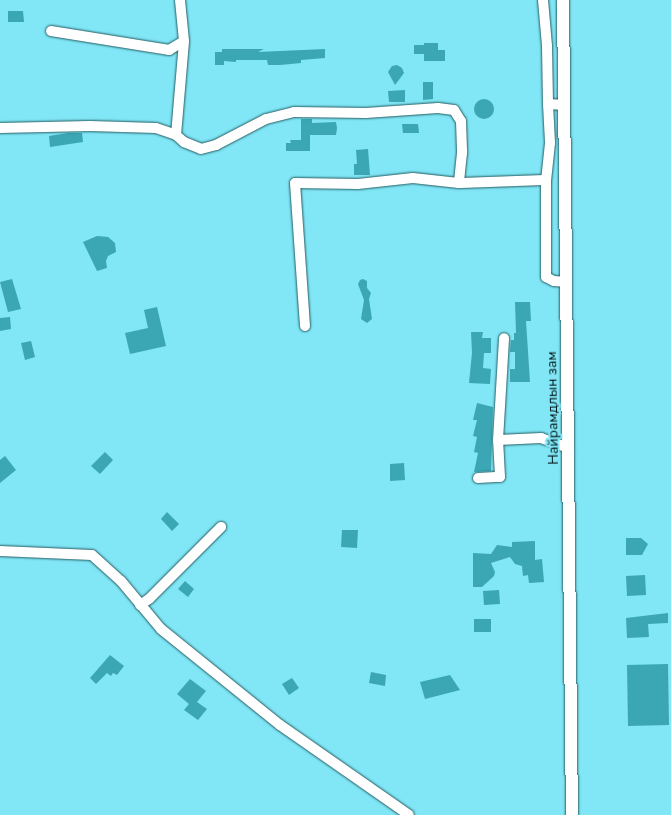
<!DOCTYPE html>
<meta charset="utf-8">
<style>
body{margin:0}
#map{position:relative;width:671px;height:815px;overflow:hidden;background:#81e6f5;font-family:"Nunito Sans",sans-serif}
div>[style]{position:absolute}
.building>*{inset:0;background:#3ba6b4}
.round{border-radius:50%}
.roads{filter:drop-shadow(0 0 1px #255c63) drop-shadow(0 0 1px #255c63)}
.minor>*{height:10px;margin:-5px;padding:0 5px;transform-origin:5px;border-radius:5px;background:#fff}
.major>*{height:12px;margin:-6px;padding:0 6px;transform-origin:6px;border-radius:6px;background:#fff}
span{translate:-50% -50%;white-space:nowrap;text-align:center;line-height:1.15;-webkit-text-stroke:4px #81e6f5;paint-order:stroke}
.street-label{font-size:14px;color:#001417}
</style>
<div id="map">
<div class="building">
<div style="clip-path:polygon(8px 11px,23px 11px,24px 22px,8px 22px)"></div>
<div style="clip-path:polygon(424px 43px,438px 43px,438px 50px,445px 50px,445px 61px,424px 61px,424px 54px,414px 54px,414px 45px,424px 45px)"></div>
<div style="clip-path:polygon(222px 49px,264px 49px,258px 52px,325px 49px,325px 58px,301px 60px,301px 63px,280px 65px,268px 65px,267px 60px,236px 60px,236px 62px,224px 61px,224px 65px,215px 65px,215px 52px,222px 52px)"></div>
<div style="clip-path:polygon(397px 65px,402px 68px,404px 73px,395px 85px,388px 72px,392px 66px)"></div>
<div style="clip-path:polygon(423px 82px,433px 82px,433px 99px,423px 100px)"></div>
<div style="clip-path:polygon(405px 90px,405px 102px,389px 102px,388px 91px)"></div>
<div class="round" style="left:474px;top:99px;width:20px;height:20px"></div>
<div style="clip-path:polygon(301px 119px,312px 119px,312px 123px,336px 122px,337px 128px,336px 135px,310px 135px,310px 151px,286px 151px,286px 143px,291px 143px,290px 140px,301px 140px)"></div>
<div style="clip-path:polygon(402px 124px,418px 124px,419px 133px,403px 133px)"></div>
<div style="clip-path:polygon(68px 133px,82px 133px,83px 142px,50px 147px,49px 136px)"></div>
<div style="clip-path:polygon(368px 149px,370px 175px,354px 175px,354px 164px,357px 164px,356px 150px)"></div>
<div style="clip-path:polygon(97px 236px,108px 237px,115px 243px,116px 252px,108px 256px,106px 261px,107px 268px,97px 271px,83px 242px)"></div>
<div style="clip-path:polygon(12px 279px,21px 309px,8px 312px,0 282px)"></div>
<div style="clip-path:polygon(363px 279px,367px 281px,367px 288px,371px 293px,369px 299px,372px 319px,367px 323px,361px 319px,364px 300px,358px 284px,360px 280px)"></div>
<div style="clip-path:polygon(515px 302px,530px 302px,531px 321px,526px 321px,530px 382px,510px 382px,510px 369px,515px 369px,515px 352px,510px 352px,511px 340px,514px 340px,514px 333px,516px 333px)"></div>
<div style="clip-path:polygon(157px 307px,166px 346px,130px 354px,125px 333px,148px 328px,144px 310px)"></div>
<div style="clip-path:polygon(10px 317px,11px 329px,0 331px,0 318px)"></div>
<div style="clip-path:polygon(471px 332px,483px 332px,482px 338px,491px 338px,491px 353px,484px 353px,483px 368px,491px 369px,490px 384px,469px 383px,472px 353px)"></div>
<div style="clip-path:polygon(31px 341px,35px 357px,25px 360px,21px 343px)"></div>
<div style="clip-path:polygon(477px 403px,493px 407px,491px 471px,474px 472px,478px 453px,474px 452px,477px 437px,473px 436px,477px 420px,473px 420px)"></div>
<div style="clip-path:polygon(105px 452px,113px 460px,100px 474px,91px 466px)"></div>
<div style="clip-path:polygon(5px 456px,16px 470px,0 483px,0 460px)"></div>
<div style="clip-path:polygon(404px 463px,405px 480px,390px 481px,390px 464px)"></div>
<div style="clip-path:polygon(167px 512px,179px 524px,172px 531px,161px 519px)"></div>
<div style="clip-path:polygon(342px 530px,358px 530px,357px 548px,341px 547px)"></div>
<div style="clip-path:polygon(626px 538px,641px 538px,648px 544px,642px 555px,626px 555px)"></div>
<div style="clip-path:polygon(535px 541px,535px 560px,542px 559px,544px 582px,529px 583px,528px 575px,523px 576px,522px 566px,515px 564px,510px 557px,491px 563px,495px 572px,494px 576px,482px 587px,473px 587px,473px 553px,491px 554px,497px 545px,512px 547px,512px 542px)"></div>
<div style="clip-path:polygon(645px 575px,646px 595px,627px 596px,626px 576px)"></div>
<div style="clip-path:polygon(185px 581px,194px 589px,188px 597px,178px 589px)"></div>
<div style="clip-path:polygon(499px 590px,500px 604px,484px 605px,483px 591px)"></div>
<div style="clip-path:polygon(668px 613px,668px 623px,648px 624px,649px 637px,627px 638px,626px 618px)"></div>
<div style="clip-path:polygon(474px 619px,491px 619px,491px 632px,474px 632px)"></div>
<div style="clip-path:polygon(110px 655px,124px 666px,117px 675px,113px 673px,111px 676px,107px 673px,96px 684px,90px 678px)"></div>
<div style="clip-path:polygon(668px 664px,669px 725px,628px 726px,627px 665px)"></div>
<div style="clip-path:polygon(371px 672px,386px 675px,385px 686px,369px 683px)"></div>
<div style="clip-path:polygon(450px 675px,460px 690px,425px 699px,420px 682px)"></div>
<div style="clip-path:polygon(292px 678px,299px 688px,289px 695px,282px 684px)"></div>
<div style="clip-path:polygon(190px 679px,206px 691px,197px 702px,207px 709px,198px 720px,184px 710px,189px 704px,177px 694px)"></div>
</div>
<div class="roads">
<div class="minor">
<div style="left:543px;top:0;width:46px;rotate:85deg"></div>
<div style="left:547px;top:46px;width:58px;rotate:89deg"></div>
<div style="left:51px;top:31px;width:120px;rotate:9.1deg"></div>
<div style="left:169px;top:50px;width:17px;rotate:-31deg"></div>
<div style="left:565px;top:105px;width:17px;rotate:-177deg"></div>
<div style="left:548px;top:104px;width:39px;rotate:87deg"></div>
<div style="left:550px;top:143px;width:37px;rotate:96deg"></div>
<div style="left:546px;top:180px;width:97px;rotate:90deg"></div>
<div style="left:546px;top:277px;width:9px;rotate:27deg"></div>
<div style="left:554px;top:281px;width:13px;rotate:4deg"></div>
<div style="left:0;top:128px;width:90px;rotate:-1.3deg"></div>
<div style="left:90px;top:126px;width:66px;rotate:1.7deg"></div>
<div style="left:156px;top:128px;width:21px;rotate:19deg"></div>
<div style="left:176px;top:135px;width:11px;rotate:41deg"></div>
<div style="left:184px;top:142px;width:18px;rotate:22deg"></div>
<div style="left:201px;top:149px;width:16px;rotate:-15deg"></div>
<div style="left:216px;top:145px;width:56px;rotate:-27.5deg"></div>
<div style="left:266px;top:119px;width:29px;rotate:-14deg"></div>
<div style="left:294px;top:112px;width:72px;rotate:0.8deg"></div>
<div style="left:366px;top:113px;width:72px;rotate:-4deg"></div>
<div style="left:438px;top:108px;width:16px;rotate:7deg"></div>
<div style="left:454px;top:110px;width:13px;rotate:58deg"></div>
<div style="left:461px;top:121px;width:32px;rotate:88deg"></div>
<div style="left:462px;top:153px;width:30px;rotate:96deg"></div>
<div style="left:176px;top:135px;width:94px;rotate:-85.1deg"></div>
<div style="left:184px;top:41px;width:41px;rotate:-95.6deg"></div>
<div style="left:305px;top:326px;width:143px;rotate:-94deg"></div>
<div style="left:295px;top:183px;width:63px;rotate:0.9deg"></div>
<div style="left:358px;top:184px;width:55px;rotate:-6.2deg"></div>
<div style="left:413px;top:178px;width:46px;rotate:6.2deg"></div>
<div style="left:459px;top:183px;width:87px;rotate:-2deg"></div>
<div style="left:498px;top:440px;width:43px;rotate:-2.7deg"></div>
<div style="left:541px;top:438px;width:30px;rotate:20deg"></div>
<div style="left:478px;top:478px;width:22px;rotate:-3deg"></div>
<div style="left:500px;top:477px;width:37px;rotate:-93deg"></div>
<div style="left:498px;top:440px;width:102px;rotate:-86.6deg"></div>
<div style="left:0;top:551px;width:92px;rotate:2.5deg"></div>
<div style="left:92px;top:555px;width:39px;rotate:42deg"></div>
<div style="left:121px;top:581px;width:62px;rotate:50.2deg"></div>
<div style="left:161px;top:629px;width:153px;rotate:38.9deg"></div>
<div style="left:280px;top:725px;width:157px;rotate:34.9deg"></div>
<div style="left:140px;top:605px;width:11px;rotate:-34deg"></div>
<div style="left:149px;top:599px;width:102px;rotate:-45deg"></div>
</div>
<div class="major">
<div style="left:563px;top:0;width:815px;rotate:89.37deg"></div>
</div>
</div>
<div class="street-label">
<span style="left:553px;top:408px;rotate:-91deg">Найрамдлын зам</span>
</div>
</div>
